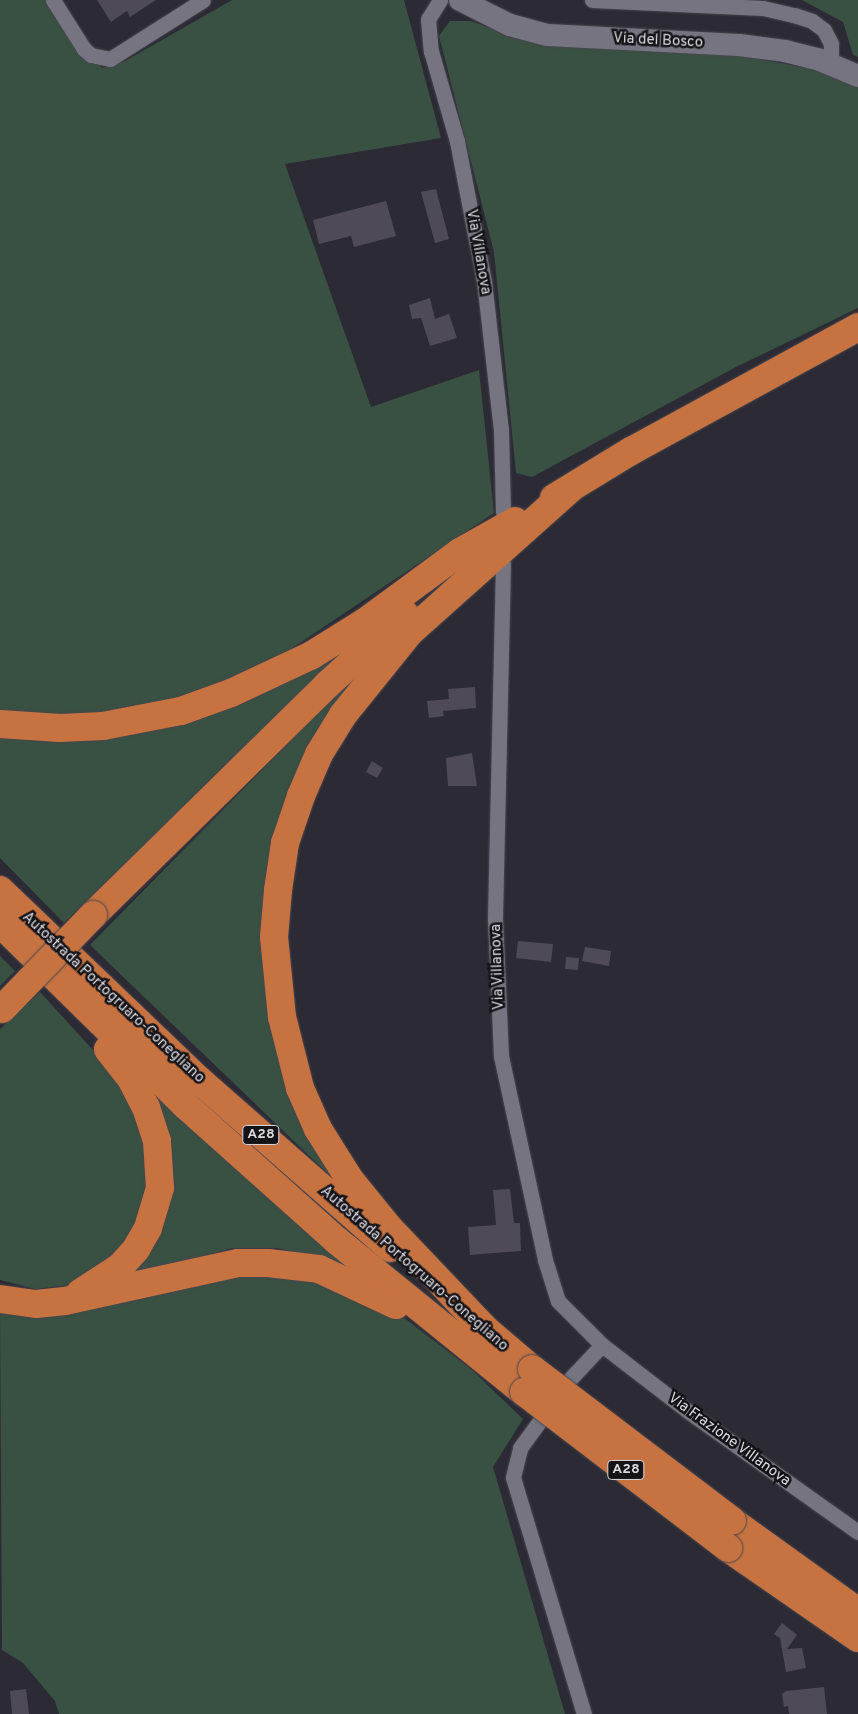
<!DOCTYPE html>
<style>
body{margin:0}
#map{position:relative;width:858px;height:1714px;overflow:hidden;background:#2c2a34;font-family:Overpass,sans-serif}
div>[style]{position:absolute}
.green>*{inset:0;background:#395142}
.building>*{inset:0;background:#4e4b56}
.roads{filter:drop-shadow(0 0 1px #48464e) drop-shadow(0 0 1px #48464e)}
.street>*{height:15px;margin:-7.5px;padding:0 7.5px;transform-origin:7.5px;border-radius:7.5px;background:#767480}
.secondary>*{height:22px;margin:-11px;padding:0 11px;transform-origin:11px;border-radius:11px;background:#767480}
.highway>*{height:28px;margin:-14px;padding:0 14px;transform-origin:14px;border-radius:14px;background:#c77341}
.bridges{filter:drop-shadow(0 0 1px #48464e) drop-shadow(0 0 1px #48464e)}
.highway-bridge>*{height:28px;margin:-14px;padding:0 14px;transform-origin:14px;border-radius:14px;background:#c77341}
span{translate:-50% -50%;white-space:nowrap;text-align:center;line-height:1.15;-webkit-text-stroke:5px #141318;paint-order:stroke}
.shield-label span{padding:1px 4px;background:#141318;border:1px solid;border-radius:4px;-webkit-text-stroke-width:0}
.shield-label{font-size:14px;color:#dbd9e0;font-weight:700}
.street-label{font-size:15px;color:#dbd9e0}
</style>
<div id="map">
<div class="green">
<div style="clip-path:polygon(0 0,52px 0,102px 68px,125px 61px,232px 0,404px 0,441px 138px,285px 164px,371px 407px,479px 370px,494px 513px,261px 669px,173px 702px,82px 719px,0 712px)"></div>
<div style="clip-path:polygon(802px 0,858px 0,858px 57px,853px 55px,843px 22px)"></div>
<div style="clip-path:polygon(450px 21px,471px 21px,514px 37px,739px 55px,828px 72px,858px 85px,858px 308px,736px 367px,532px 477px,516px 473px,494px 252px,439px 36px)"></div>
<div style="clip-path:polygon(356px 639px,64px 923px,0 858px,0 734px,89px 736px)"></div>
<div style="clip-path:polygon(378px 652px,296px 789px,270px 986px,350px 1195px,90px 945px)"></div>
<div style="clip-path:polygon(0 956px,15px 971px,0 986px)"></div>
<div style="clip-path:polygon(40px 992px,124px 1084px,151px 1152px,149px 1202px,125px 1250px,70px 1285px,35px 1289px,0 1280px,0 1029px)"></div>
<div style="clip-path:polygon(141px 1078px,350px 1266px,278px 1248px,232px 1248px,120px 1281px,159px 1234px)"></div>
<div style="clip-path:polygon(228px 1272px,330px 1278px,403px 1317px,471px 1369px,523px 1419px,493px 1467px,565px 1714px,59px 1714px,55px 1701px,23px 1663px,2px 1650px,0 1311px,12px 1315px,81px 1308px)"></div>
</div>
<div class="building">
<div style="clip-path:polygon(97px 0,156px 0,130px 17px,127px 11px,111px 22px)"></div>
<div style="clip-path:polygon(436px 189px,449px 239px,435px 243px,421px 192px)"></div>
<div style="clip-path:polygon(386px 201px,396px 236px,354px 247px,351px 236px,319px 244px,313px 220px)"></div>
<div style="clip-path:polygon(430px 298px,435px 319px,449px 314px,457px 338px,430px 346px,421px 318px,412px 319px,409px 305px)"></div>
<div style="clip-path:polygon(475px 687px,476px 708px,443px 711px,444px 716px,429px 718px,427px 701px,449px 699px,448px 689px)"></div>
<div style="clip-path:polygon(472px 753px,477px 786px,448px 786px,446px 758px)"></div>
<div style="clip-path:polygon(372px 761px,383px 768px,377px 778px,366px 772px)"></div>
<div style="clip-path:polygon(518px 941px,553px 944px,551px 962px,516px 958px)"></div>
<div style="clip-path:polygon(585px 947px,611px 951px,609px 966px,582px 961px)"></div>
<div style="clip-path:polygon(566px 957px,579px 958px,578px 970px,565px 969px)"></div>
<div style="clip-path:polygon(510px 1189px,514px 1223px,520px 1223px,521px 1251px,470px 1255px,468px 1227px,496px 1225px,493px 1190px)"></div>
<div style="clip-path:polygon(782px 1623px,797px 1635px,787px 1649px,802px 1648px,806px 1668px,786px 1672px,780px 1638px,774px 1634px)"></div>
<div style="clip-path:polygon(824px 1687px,827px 1714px,789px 1714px,788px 1706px,784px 1707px,782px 1694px,786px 1691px)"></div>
<div style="clip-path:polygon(26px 1689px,29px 1714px,12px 1714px,10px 1691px)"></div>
</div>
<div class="roads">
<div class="street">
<div style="left:53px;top:0;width:58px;rotate:57.7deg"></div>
<div style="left:84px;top:49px;width:9px;rotate:41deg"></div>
<div style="left:91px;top:55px;width:19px;rotate:12deg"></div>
<div style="left:110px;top:59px;width:110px;rotate:-32.4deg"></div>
<div style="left:440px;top:0;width:22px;rotate:122deg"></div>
<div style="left:428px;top:19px;width:32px;rotate:85deg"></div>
<div style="left:431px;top:51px;width:94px;rotate:73.9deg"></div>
<div style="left:457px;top:141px;width:143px;rotate:79.1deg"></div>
<div style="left:484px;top:281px;width:150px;rotate:83.5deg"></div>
<div style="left:501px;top:430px;width:82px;rotate:88.6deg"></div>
<div style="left:592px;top:0;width:171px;rotate:2.7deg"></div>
<div style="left:763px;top:8px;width:32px;rotate:13deg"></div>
<div style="left:794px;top:15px;width:19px;rotate:18deg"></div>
<div style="left:812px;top:21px;width:15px;rotate:37deg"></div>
<div style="left:824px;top:30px;width:16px;rotate:63deg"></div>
<div style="left:831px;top:44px;width:20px;rotate:90deg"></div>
<div style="left:503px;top:564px;width:355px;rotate:91.3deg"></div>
<div style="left:495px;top:919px;width:137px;rotate:87.5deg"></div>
<div style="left:501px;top:1056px;width:209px;rotate:77.8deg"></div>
<div style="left:545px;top:1260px;width:43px;rotate:72.4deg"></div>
<div style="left:558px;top:1301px;width:62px;rotate:45deg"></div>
<div style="left:602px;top:1345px;width:110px;rotate:37.6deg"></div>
<div style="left:689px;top:1412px;width:207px;rotate:35.4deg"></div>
<div style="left:584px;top:1714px;width:247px;rotate:-106.7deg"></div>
<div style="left:513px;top:1477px;width:30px;rotate:-76deg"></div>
<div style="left:520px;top:1448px;width:87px;rotate:-53.9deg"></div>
<div style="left:571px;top:1378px;width:45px;rotate:-46.8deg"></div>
</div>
<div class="secondary">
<div style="left:460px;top:0;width:56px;rotate:26.6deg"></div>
<div style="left:510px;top:25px;width:39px;rotate:15deg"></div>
<div style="left:548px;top:35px;width:191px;rotate:3deg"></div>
<div style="left:739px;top:45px;width:46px;rotate:7.4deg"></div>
<div style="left:785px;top:51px;width:36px;rotate:14deg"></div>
<div style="left:820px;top:60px;width:41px;rotate:22.8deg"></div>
</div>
<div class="highway">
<div style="left:554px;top:498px;width:90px;rotate:-31.4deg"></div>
<div style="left:631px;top:451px;width:259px;rotate:-28.6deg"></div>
<div style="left:0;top:724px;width:60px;rotate:3.8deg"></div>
<div style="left:60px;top:728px;width:43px;rotate:-2.7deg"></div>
<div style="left:103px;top:726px;width:79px;rotate:-10.9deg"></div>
<div style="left:181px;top:711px;width:53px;rotate:-19.8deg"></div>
<div style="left:231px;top:693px;width:89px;rotate:-25.1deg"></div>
<div style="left:312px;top:655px;width:62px;rotate:-31.9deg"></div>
<div style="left:365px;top:622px;width:118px;rotate:-36.4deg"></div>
<div style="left:460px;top:552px;width:63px;rotate:-29.4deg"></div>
<div style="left:0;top:890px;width:277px;rotate:43.7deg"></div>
<div style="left:200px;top:1081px;width:253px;rotate:41.3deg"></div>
<div style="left:93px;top:915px;width:330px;rotate:-44.5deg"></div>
<div style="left:328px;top:684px;width:104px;rotate:-42.3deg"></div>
<div style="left:0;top:923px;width:260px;rotate:44.5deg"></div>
<div style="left:185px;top:1105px;width:203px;rotate:41.8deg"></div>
<div style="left:336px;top:1240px;width:242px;rotate:39deg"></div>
<div style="left:80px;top:1293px;width:48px;rotate:-33deg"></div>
<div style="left:120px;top:1267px;width:24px;rotate:-48deg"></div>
<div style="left:136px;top:1249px;width:24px;rotate:-60deg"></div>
<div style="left:148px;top:1228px;width:42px;rotate:-73.3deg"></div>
<div style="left:160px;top:1188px;width:47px;rotate:-93.7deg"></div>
<div style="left:157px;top:1141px;width:35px;rotate:-108deg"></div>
<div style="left:146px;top:1108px;width:31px;rotate:-117deg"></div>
<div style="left:132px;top:1080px;width:39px;rotate:-128deg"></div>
<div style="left:0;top:1299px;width:36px;rotate:8deg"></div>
<div style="left:36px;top:1304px;width:29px;rotate:-6deg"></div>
<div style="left:65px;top:1301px;width:177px;rotate:-12.4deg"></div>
<div style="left:238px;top:1263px;width:30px"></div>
<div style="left:268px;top:1263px;width:51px;rotate:6.7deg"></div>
<div style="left:319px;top:1269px;width:85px;rotate:25.1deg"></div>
<div style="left:472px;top:1318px;width:79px;rotate:40.4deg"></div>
<div style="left:485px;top:1329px;width:138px;rotate:-133.5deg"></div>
<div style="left:390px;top:1229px;width:63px;rotate:-129.2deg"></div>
<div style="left:350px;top:1180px;width:60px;rotate:-122.1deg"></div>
<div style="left:318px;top:1129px;width:45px;rotate:-113.7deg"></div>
<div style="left:300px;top:1088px;width:73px;rotate:-104.2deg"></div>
<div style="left:282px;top:1017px;width:80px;rotate:-95.7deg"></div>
<div style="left:274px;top:937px;width:47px;rotate:-85.1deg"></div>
<div style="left:278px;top:890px;width:48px;rotate:-81.5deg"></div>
<div style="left:285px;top:843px;width:50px;rotate:-71.2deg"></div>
<div style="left:301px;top:796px;width:46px;rotate:-66.8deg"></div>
<div style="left:319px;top:754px;width:46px;rotate:-58.4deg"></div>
<div style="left:343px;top:715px;width:107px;rotate:-51.1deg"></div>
<div style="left:410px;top:632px;width:213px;rotate:-41.8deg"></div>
<div style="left:732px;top:1521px;width:155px;rotate:35.8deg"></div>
<div style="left:728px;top:1548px;width:158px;rotate:34.7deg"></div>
</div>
</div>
<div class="bridges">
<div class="highway-bridge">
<div style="left:2px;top:1009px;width:131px;rotate:-45.9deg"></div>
<div style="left:532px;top:1369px;width:251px;rotate:37.2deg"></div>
<div style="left:524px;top:1392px;width:257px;rotate:37.4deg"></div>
</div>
</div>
<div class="shield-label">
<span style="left:261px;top:1135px">A28</span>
<span style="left:626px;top:1470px">A28</span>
</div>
<div class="street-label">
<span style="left:658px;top:41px;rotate:3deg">Via del Bosco</span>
<span style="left:478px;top:252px;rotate:80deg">Via Villanova</span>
<span style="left:498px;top:967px;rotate:-92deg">Via Villanova</span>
<span style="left:113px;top:998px;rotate:43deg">Autostrada Portogruaro-Conegliano</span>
<span style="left:414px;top:1269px;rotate:41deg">Autostrada Portogruaro-Conegliano</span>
<span style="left:729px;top:1440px;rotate:36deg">Via Frazione Villanova</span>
</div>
</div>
